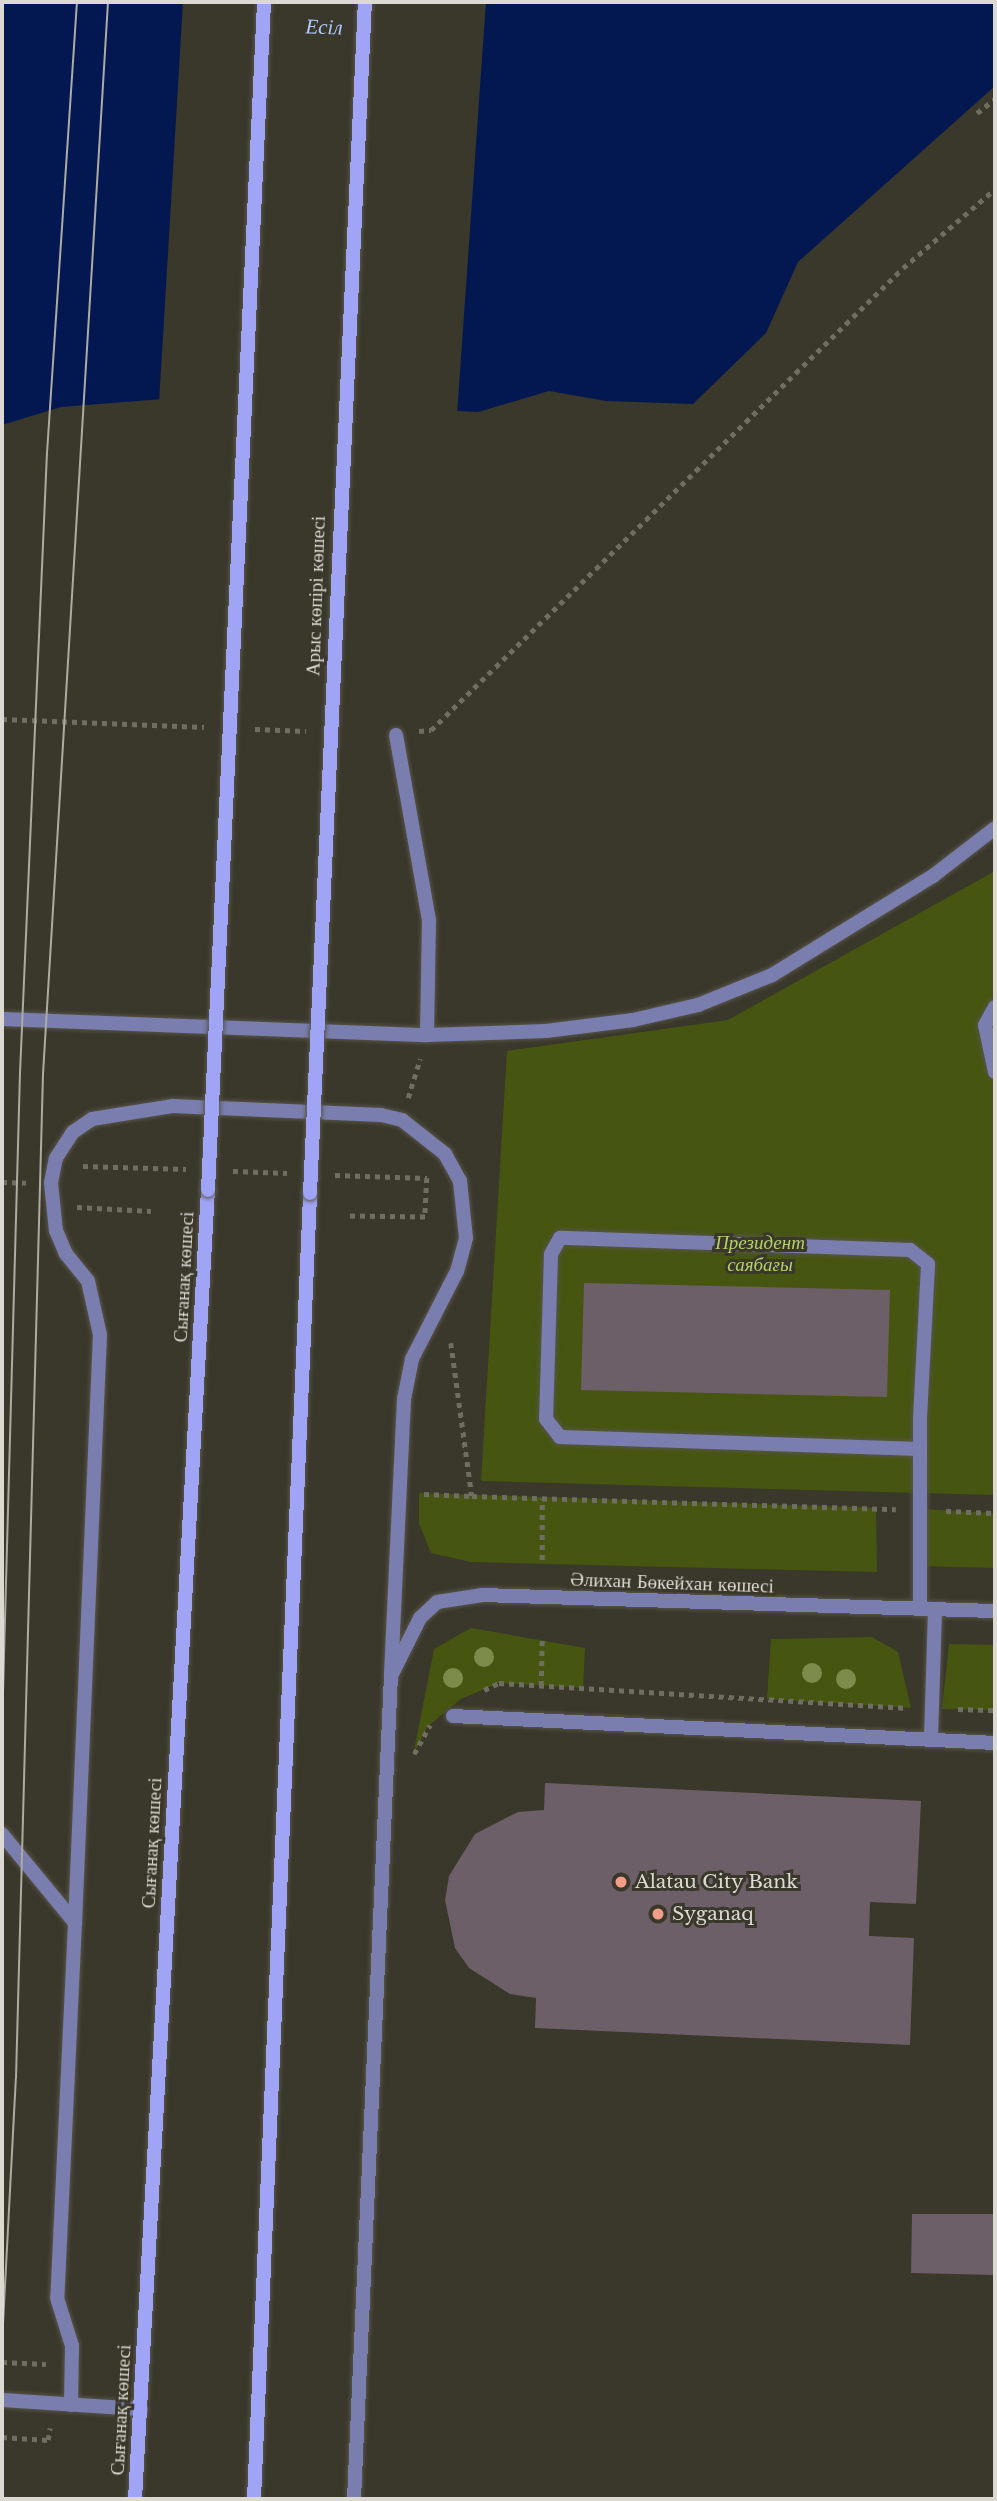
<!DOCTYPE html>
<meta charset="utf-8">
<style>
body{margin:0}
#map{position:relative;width:997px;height:2501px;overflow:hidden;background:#3a372b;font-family:"Libre Baskerville",serif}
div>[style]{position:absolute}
.green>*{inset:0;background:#465610}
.water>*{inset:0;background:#031851}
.pier>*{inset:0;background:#3a372b}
.building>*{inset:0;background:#6c5f67}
.path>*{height:4.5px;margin-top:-2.25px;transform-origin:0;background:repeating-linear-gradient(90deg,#706d63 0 5px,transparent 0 10px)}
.roads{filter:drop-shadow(0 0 2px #575449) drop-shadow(0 0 2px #575449)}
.service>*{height:14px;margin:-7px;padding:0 7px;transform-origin:7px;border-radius:7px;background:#7a7eaf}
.minor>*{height:14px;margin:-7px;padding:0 7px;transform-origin:7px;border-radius:7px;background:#7a7eaf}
.tertiary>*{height:14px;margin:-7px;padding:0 7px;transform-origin:7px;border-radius:7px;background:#7a7eaf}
.secondary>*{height:14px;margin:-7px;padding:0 7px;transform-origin:7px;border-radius:7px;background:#a0a4f4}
.tram>*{height:2px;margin:-1px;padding:0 1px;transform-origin:1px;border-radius:1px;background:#adaba2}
.bridges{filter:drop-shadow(0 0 2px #575449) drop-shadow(0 0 2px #575449)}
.secondary-bridge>*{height:14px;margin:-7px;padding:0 7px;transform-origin:7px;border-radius:7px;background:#a0a4f4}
.trees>*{width:20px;height:20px;margin:-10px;border-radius:50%;background:#7d8c4b}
.dots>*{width:19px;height:19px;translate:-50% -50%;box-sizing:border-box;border:4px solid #3a372b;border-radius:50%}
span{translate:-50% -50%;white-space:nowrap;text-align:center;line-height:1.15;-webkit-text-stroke:6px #3a372b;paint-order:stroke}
.street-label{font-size:19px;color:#dbd9d2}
.park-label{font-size:19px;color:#b4d166;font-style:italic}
.poi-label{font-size:19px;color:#dbd9d2}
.left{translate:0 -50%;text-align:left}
.water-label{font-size:21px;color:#adc9ff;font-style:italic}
.frame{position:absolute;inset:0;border:4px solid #dbd9d2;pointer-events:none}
</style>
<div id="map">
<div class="green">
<div style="clip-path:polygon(995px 871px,995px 1495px,481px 1481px,507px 1051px,728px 1020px)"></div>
<div style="clip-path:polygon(419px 1493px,876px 1508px,877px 1572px,471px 1562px,431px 1553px,419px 1523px)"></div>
<div style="clip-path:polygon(920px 1509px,995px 1513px,995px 1568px,920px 1566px)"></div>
<div style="clip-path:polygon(471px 1628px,585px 1648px,583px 1688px,499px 1683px,461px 1699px,427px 1727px,413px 1756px,434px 1649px)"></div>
<div style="clip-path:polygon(872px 1637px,898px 1652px,911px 1708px,767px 1699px,771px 1639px)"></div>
<div style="clip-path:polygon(949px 1644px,995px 1645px,995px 1710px,942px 1709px)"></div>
</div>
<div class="water">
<div style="clip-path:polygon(2px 2px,995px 2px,995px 86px,798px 262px,766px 333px,693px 404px,606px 401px,549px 391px,478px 412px,176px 398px,61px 407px,2px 425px)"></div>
</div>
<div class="pier">
<div style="clip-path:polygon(183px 2px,486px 2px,457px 415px,159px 403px)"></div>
</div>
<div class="building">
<div style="clip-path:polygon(584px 1283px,890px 1290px,887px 1397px,581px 1390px)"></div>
<div style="clip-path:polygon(545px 1783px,921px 1801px,916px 1904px,870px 1902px,869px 1936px,914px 1938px,910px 2045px,535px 2028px,536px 1998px,510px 1994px,469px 1968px,455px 1948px,445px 1900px,449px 1876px,475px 1834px,518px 1812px,544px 1810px)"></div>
<div style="clip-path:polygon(912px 2214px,995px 2214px,995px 2275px,911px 2273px)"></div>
</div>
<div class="path">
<div style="left:977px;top:113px;width:23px;rotate:-38deg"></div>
<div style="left:2px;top:719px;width:202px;rotate:2.3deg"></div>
<div style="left:255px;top:729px;width:51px;rotate:2.2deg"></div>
<div style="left:419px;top:731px;width:12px;rotate:-5deg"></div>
<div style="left:431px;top:730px;width:660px;rotate:-44.39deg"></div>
<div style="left:903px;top:268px;width:121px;rotate:-40.7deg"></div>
<div style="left:408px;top:1098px;width:41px;rotate:-72.9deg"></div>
<div style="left:83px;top:1166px;width:103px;rotate:1.7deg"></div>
<div style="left:233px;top:1171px;width:54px;rotate:2.1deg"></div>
<div style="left:335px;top:1175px;width:92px;rotate:1.9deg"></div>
<div style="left:427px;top:1178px;width:39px;rotate:93deg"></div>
<div style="left:425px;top:1217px;width:78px;rotate:-179.3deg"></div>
<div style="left:2px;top:1182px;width:24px;rotate:2deg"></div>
<div style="left:77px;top:1207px;width:74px;rotate:3.1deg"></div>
<div style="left:451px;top:1343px;width:154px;rotate:82.2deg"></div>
<div style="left:472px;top:1496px;width:424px;rotate:1.8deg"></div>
<div style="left:424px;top:1494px;width:48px;rotate:2.4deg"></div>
<div style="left:946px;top:1511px;width:49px;rotate:2.3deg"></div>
<div style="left:542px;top:1560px;width:61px;rotate:-90deg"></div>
<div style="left:541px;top:1686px;width:46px;rotate:-88.8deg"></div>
<div style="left:484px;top:1690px;width:17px;rotate:-25deg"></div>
<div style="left:499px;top:1683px;width:409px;rotate:3.5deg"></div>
<div style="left:958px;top:1709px;width:37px;rotate:2deg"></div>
<div style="left:414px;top:1754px;width:33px;rotate:-61deg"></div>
<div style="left:2px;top:2362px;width:44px;rotate:2.6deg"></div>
<div style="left:2px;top:2437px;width:46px;rotate:3.7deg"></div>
<div style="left:48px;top:2440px;width:12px;rotate:-81deg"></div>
</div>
<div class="roads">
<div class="service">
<div style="left:396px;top:735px;width:188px;rotate:79.9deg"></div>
<div style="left:429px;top:920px;width:115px;rotate:91deg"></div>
<div style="left:995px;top:1007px;width:21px;rotate:119deg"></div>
<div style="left:985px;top:1025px;width:48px;rotate:78deg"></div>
<div style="left:920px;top:1609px;width:191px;rotate:-90deg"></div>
<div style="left:920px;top:1418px;width:154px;rotate:-87deg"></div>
<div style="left:928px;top:1264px;width:23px;rotate:-142deg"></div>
<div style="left:910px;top:1250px;width:350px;rotate:-178deg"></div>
<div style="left:560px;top:1238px;width:18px;rotate:119deg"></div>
<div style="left:551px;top:1254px;width:165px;rotate:91.7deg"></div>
<div style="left:546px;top:1419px;width:23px;rotate:52deg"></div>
<div style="left:560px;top:1437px;width:360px;rotate:1.9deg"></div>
<div style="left:453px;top:1716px;width:543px;rotate:2.85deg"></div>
<div style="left:931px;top:1738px;width:129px;rotate:-88.2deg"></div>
<div style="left:2px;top:1834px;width:115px;rotate:50.6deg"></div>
<div style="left:75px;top:1923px;width:375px;rotate:92.7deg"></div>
<div style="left:57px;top:2298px;width:50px;rotate:72.6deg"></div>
<div style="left:72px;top:2346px;width:59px;rotate:91deg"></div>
<div style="left:2px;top:2400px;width:139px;rotate:3.7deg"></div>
</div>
<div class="minor">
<div style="left:2px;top:1019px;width:425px;rotate:2.2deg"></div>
<div style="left:427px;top:1035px;width:119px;rotate:-1.9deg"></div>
<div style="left:546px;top:1031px;width:88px;rotate:-7.2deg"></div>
<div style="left:633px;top:1020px;width:67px;rotate:-13deg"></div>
<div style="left:698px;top:1005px;width:80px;rotate:-22.1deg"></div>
<div style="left:772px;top:975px;width:189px;rotate:-31.6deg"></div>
<div style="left:933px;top:876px;width:78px;rotate:-37.7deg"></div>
<div style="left:75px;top:1923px;width:589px;rotate:-87.57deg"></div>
<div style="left:100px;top:1335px;width:55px;rotate:-102.5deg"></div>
<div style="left:88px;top:1281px;width:35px;rotate:-129deg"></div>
<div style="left:66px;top:1254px;width:25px;rotate:-113deg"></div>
<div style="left:56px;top:1231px;width:48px;rotate:-95.9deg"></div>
<div style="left:51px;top:1183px;width:25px;rotate:-79deg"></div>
<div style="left:56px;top:1158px;width:31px;rotate:-57deg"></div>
<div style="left:73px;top:1132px;width:23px;rotate:-34deg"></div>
<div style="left:92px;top:1119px;width:81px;rotate:-9.2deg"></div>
<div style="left:172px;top:1106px;width:209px;rotate:2.5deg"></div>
<div style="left:381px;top:1115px;width:22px;rotate:13deg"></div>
<div style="left:402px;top:1120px;width:55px;rotate:38.3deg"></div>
<div style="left:445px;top:1154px;width:31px;rotate:61deg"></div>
<div style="left:460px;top:1181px;width:57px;rotate:84deg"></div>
<div style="left:466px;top:1238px;width:34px;rotate:105deg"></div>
<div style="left:457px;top:1271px;width:99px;rotate:117.1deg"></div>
<div style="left:412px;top:1359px;width:41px;rotate:101.3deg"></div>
<div style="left:404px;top:1399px;width:277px;rotate:92.7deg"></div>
</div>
<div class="tertiary">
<div style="left:354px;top:2499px;width:824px;rotate:-87.43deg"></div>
<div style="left:391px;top:1676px;width:65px;rotate:-63.4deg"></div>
<div style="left:420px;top:1618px;width:23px;rotate:-43deg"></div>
<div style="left:437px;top:1602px;width:46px;rotate:-8.8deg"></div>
<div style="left:482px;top:1595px;width:513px;rotate:1.79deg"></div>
</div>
<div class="secondary">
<div style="left:135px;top:2499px;width:1311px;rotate:-86.81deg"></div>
<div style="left:254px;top:2499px;width:1307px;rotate:-87.54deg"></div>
</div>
</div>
<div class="tram">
<div style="left:2px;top:1729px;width:656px;rotate:-88.43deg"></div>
<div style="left:20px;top:1073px;width:621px;rotate:-87.51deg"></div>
<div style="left:47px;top:453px;width:452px;rotate:-86.2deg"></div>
<div style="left:2px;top:2343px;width:265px;rotate:-87deg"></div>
<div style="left:16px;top:2078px;width:1004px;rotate:-88.46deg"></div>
<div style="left:43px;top:1074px;width:1074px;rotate:-86.53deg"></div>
</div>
<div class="bridges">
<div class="secondary-bridge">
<div style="left:208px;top:1190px;width:1189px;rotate:-87.3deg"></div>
<div style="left:310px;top:1193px;width:1192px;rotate:-87.36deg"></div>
</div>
</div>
<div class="trees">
<div style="left:484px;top:1657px"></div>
<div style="left:812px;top:1673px"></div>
<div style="left:453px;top:1678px"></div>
<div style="left:846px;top:1679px"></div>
</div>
<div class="dots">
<div style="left:621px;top:1882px;background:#f49e8a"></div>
<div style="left:658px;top:1914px;background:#f49e8a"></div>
</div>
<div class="street-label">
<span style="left:316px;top:596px;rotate:-88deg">Арыс көпірі көшесі</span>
<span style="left:184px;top:1277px;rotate:-87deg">Сығанақ көшесі</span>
<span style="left:672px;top:1583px;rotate:2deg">Әлихан Бөкейхан көшесі</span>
<span style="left:152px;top:1843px;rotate:-87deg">Сығанақ көшесі</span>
<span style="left:121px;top:2410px;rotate:-87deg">Сығанақ көшесі</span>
</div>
<div class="park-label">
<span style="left:760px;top:1254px">Президент<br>саябағы</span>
</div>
<div class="poi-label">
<span class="left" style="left:635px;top:1882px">Alatau City Bank</span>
<span class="left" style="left:672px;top:1914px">Syganaq</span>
</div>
<div class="water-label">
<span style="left:324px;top:27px;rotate:2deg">Есіл</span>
</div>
<div class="frame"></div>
</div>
